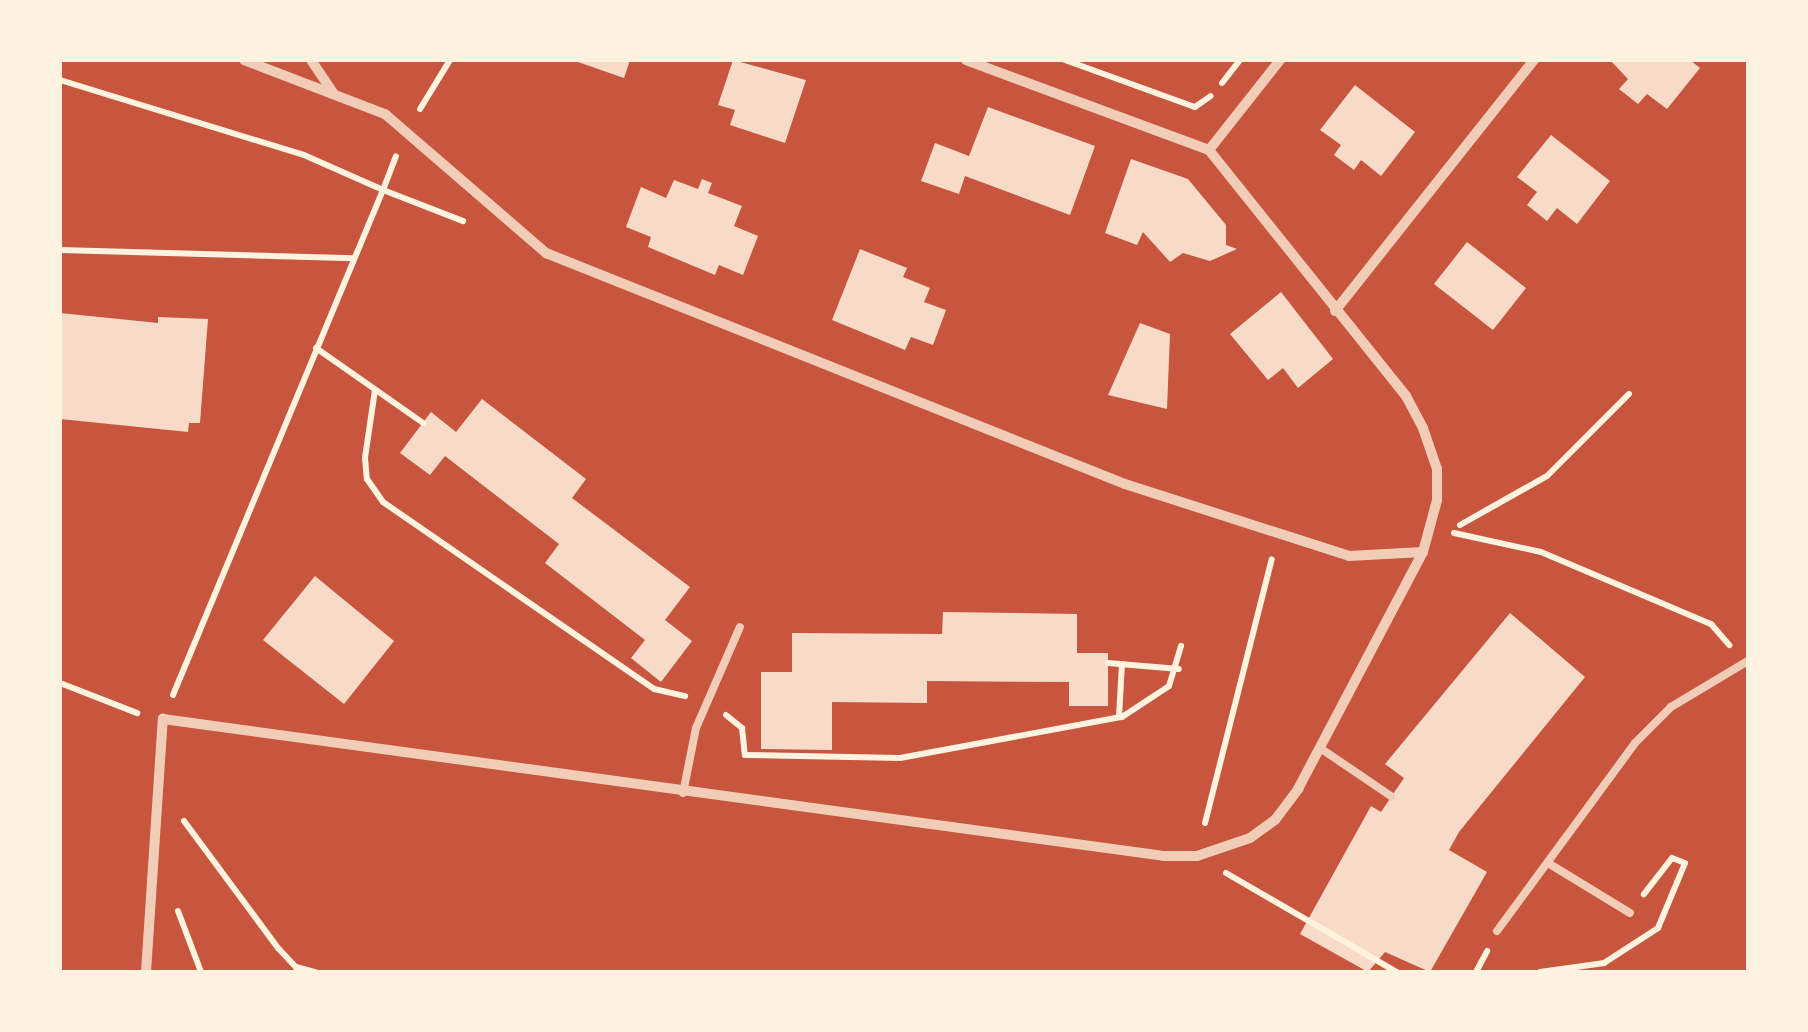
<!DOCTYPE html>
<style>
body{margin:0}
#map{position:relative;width:1808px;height:1032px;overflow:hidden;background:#c8553d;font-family:Georgia,serif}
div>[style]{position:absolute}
.building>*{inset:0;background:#f7dbc8}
.path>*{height:6px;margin:-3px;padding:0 3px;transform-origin:3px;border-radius:3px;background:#fff3e0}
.service>*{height:8px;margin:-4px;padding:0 4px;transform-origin:4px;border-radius:4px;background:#f1ccb7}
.minor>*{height:10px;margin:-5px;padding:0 5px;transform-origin:5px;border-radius:5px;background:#f1ccb7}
span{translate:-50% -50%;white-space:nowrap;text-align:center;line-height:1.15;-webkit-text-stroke:8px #fff3e0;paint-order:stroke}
.frame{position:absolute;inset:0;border:62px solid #fff3e0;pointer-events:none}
</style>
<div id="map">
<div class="building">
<div style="clip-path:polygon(572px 60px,630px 60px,624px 78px)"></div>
<div style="clip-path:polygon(733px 60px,806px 80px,785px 143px,730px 125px,735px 110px,718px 105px)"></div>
<div style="clip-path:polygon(1610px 60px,1690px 60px,1700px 68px,1667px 109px,1647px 94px,1638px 104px,1619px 89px,1628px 79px)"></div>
<div style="clip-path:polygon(1355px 85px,1415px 132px,1381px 176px,1361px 160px,1354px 170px,1334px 155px,1341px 145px,1320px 130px)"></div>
<div style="clip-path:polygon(988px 107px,1095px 146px,1070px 215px,965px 176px,959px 194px,921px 181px,935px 143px,969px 156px)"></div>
<div style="clip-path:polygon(1551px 135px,1610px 181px,1577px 224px,1557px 208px,1547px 221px,1527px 205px,1537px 192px,1517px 177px)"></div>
<div style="clip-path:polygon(1131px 159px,1188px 179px,1226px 225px,1226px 245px,1237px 249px,1210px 261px,1183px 253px,1170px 262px,1143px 232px,1137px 245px,1105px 233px)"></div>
<div style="clip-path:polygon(702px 179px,712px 183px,708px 193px,742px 206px,734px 226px,758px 236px,743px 275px,719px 265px,715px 275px,648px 247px,651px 237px,626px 227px,641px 187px,666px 198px,674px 180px,698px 189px)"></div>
<div style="clip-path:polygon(1467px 242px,1526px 288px,1493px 330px,1434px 284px)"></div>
<div style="clip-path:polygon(860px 249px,907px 268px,903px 277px,930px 288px,924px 302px,946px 310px,933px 345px,911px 337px,905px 350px,832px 320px)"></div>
<div style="clip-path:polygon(1281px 292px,1333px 359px,1298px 388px,1283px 368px,1268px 380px,1230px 334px)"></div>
<div style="clip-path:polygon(60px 313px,158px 323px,158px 317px,208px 319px,200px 423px,189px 423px,188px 432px,60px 419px)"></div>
<div style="clip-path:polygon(1140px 323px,1170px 334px,1167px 409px,1108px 395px)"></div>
<div style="clip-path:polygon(482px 399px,586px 479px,572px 498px,690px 587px,665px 620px,692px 641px,661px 682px,631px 658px,645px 640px,545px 563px,559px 544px,445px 456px,430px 475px,400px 453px,431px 412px,456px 432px)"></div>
<div style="clip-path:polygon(315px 576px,394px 641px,344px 704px,263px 640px)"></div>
<div style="clip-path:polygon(943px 612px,1077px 614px,1077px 653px,1108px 653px,1108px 706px,1069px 706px,1069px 682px,927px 681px,927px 703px,832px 702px,832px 750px,761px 749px,761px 672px,792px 672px,792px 633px,942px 634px)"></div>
<div style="clip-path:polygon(1510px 613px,1585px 677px,1459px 832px,1449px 850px,1487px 872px,1430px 972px,1385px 952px,1368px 972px,1300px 934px,1371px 806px,1381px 812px,1404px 778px,1385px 764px)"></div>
</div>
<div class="path">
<div style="left:1065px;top:60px;width:138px;rotate:19.9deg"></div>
<div style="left:1195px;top:107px;width:19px;rotate:-35deg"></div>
<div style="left:60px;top:80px;width:255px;rotate:17.1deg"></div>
<div style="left:304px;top:155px;width:86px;rotate:23.9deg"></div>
<div style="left:383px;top:190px;width:36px;rotate:-69deg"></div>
<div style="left:1222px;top:83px;width:29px;rotate:-52deg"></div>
<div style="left:420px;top:109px;width:57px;rotate:-58.5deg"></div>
<div style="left:60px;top:250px;width:293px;rotate:1.6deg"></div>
<div style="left:316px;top:348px;width:131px;rotate:35deg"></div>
<div style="left:375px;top:390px;width:69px;rotate:98.4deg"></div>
<div style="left:365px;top:458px;width:21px;rotate:85deg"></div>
<div style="left:367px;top:479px;width:28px;rotate:55deg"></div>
<div style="left:383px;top:502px;width:329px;rotate:34.6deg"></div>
<div style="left:654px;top:689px;width:32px;rotate:13deg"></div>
<div style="left:1460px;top:525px;width:100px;rotate:-29.4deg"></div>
<div style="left:1547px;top:476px;width:116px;rotate:-45deg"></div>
<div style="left:1454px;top:533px;width:89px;rotate:12.3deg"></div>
<div style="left:1541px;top:552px;width:185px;rotate:23deg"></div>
<div style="left:1711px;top:624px;width:28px;rotate:49deg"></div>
<div style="left:1108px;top:663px;width:71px;rotate:4.8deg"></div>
<div style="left:60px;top:683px;width:83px;rotate:21.3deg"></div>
<div style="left:173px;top:695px;width:547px;rotate:-67.42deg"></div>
<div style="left:383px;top:190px;width:86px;rotate:21.2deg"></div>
<div style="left:726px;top:715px;width:21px;rotate:39deg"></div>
<div style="left:742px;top:728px;width:27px;rotate:84deg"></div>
<div style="left:745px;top:755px;width:155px;rotate:1.1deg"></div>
<div style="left:900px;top:758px;width:226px;rotate:-10.5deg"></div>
<div style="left:1122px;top:717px;width:56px;rotate:-33.4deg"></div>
<div style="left:1169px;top:686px;width:42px;rotate:-73.3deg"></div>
<div style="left:1119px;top:717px;width:53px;rotate:-86.8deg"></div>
<div style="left:184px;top:821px;width:158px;rotate:53.5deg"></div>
<div style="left:278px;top:948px;width:26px;rotate:47deg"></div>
<div style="left:296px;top:967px;width:20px;rotate:15deg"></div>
<div style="left:1205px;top:823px;width:272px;rotate:-75.8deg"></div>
<div style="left:1226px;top:873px;width:198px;rotate:30.1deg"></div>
<div style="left:178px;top:911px;width:65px;rotate:69.3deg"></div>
<div style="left:1476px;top:972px;width:24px;rotate:-62deg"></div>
<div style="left:1540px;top:972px;width:65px;rotate:-8deg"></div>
<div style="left:1604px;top:963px;width:64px;rotate:-32.9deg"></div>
<div style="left:1658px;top:928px;width:70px;rotate:-67.4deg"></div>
<div style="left:1685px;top:863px;width:14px;rotate:-159deg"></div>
<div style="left:1672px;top:858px;width:46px;rotate:127.9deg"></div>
</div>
<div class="service">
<div style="left:1320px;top:748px;width:86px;rotate:34.1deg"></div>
<div style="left:683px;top:793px;width:66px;rotate:-78.7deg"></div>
<div style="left:696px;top:728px;width:110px;rotate:-66.5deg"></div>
<div style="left:1548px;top:863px;width:96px;rotate:31.4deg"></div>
<div style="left:1497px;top:931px;width:233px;rotate:-53.7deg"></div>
<div style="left:1635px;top:743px;width:51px;rotate:-45deg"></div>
<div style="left:1671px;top:707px;width:90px;rotate:-30.9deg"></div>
</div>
<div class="minor">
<div style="left:244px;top:60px;width:151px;rotate:21deg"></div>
<div style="left:385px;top:114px;width:213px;rotate:40.8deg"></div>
<div style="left:546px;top:253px;width:623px;rotate:21.75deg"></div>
<div style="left:1125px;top:484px;width:235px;rotate:17.8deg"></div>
<div style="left:1349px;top:556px;width:74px;rotate:-3.1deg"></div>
<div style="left:311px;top:60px;width:41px;rotate:55.9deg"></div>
<div style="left:1209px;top:150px;width:115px;rotate:-51.7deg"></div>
<div style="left:1335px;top:311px;width:320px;rotate:-51.6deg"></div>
<div style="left:146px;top:972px;width:254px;rotate:-86.2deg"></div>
<div style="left:163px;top:719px;width:1010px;rotate:7.79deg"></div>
<div style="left:1164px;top:856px;width:33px"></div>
<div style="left:1197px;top:856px;width:56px;rotate:-18.8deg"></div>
<div style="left:1250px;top:838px;width:31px;rotate:-36deg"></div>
<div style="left:1275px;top:820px;width:39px;rotate:-53deg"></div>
<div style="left:1298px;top:789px;width:268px;rotate:-62.2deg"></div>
<div style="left:1423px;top:552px;width:54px;rotate:-74.9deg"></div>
<div style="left:1437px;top:500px;width:31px;rotate:-90deg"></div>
<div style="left:1437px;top:469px;width:43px;rotate:-108.9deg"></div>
<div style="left:1423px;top:428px;width:36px;rotate:-118deg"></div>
<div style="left:1406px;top:396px;width:315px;rotate:-128.7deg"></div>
<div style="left:1209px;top:150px;width:259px;rotate:-159.7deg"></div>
</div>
<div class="frame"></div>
</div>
